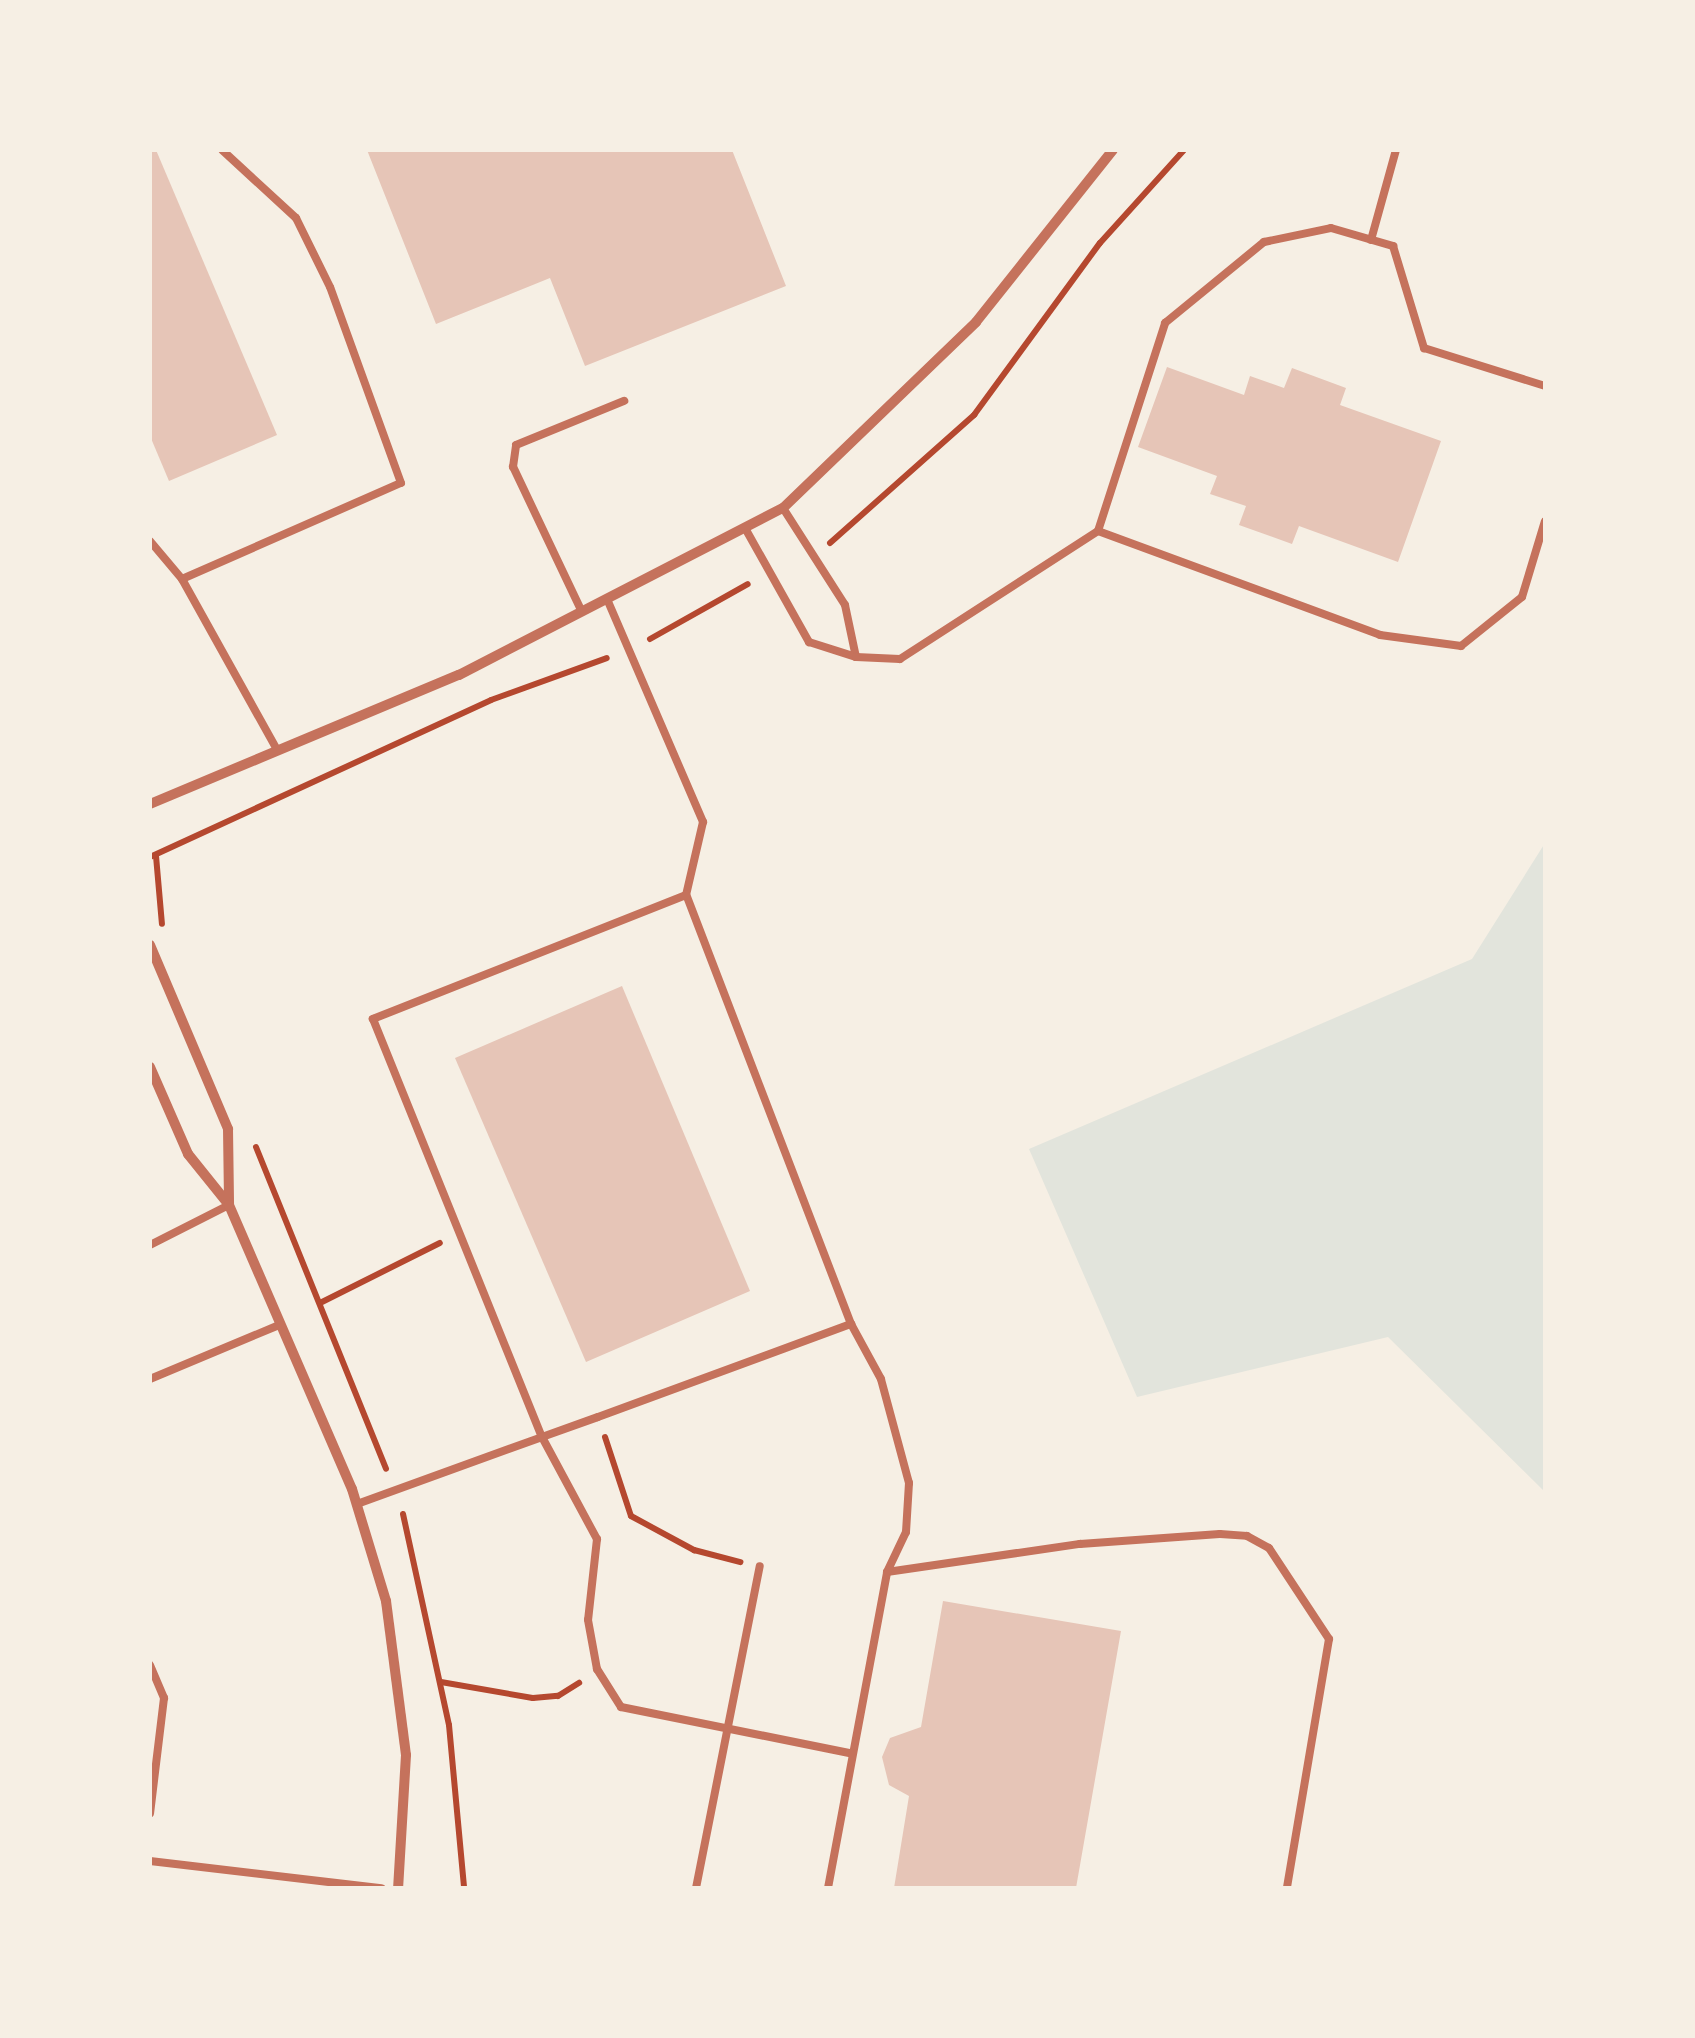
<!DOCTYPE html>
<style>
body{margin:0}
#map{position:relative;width:1695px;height:2038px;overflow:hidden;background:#f6efe4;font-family:"Fira Sans Condensed",sans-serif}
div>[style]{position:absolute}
.green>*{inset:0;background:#e2e4dc}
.building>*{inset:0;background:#e6c5b7}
.path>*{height:6px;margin:-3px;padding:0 3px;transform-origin:3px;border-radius:3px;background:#b5482f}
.service>*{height:8px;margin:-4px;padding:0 4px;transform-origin:4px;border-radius:4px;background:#c5725c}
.minor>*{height:10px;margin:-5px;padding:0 5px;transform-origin:5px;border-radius:5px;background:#c5725c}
span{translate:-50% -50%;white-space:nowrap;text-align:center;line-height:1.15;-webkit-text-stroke:9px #f6efe4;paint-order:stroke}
.frame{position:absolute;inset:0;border:152px solid #f6efe4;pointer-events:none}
</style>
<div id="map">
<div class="green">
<div style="clip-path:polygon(1545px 843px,1545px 1492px,1388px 1337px,1137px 1397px,1029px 1149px,1472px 959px)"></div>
</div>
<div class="building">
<div style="clip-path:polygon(150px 150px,156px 150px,277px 435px,169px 481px,150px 436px)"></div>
<div style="clip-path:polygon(367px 150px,732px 150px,786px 286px,585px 366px,550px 278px,436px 324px)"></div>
<div style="clip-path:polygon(1167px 367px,1244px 395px,1250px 376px,1284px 388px,1292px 368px,1346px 388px,1340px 405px,1441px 441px,1398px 562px,1299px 526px,1292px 544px,1239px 525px,1246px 506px,1210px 494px,1217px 476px,1138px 447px)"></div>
<div style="clip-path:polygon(622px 986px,750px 1291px,586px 1362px,455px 1058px)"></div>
<div style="clip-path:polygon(943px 1601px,1121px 1631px,1076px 1888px,894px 1888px,909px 1796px,889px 1785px,882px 1757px,890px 1738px,921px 1727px)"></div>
</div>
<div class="path">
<div style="left:830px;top:543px;width:193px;rotate:-41.6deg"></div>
<div style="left:974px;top:415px;width:213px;rotate:-53.8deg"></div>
<div style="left:1100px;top:243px;width:125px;rotate:-47.9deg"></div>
<div style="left:650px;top:639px;width:112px;rotate:-29.3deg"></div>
<div style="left:156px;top:856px;width:68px;rotate:85deg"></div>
<div style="left:150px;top:857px;width:375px;rotate:-24.7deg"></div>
<div style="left:491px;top:700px;width:123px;rotate:-19.9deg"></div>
<div style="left:256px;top:1147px;width:347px;rotate:68deg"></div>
<div style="left:320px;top:1303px;width:134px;rotate:-26.6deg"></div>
<div style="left:605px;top:1437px;width:83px;rotate:71.8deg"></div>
<div style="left:631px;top:1516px;width:72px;rotate:28.4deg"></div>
<div style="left:694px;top:1550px;width:48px;rotate:14.6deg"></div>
<div style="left:403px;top:1514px;width:216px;rotate:77.7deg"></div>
<div style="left:449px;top:1725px;width:164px;rotate:84.7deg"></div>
<div style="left:441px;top:1682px;width:93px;rotate:9.9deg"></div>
<div style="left:533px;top:1698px;width:25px;rotate:-5deg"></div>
<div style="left:558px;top:1696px;width:25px;rotate:-32deg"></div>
</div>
<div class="service">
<div style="left:1371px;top:240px;width:93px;rotate:-74.5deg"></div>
<div style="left:783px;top:508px;width:115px;rotate:57.4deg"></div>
<div style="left:845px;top:605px;width:53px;rotate:78.1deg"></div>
<div style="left:745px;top:528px;width:131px;rotate:60.7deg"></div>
<div style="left:809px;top:642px;width:49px;rotate:17.7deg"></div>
<div style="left:856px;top:657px;width:44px;rotate:2.6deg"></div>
<div style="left:900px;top:659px;width:236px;rotate:-32.9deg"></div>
<div style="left:1098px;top:531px;width:219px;rotate:-72.1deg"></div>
<div style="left:1165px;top:323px;width:128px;rotate:-39.3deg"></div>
<div style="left:1264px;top:242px;width:68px;rotate:-11.8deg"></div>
<div style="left:1331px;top:228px;width:65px;rotate:16.2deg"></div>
<div style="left:1393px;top:246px;width:107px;rotate:73.1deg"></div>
<div style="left:1424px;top:348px;width:127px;rotate:17.4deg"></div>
<div style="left:1098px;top:531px;width:301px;rotate:20.2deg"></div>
<div style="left:1380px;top:635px;width:82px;rotate:7.7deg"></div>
<div style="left:1461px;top:646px;width:78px;rotate:-38.8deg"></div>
<div style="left:1522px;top:597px;width:79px;rotate:-73.2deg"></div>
<div style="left:150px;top:541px;width:50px;rotate:49.9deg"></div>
<div style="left:182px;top:579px;width:193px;rotate:60.9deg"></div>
<div style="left:182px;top:579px;width:239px;rotate:-23.7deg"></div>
<div style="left:401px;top:483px;width:208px;rotate:-109.9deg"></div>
<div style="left:330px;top:287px;width:77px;rotate:-116.2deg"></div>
<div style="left:296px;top:218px;width:100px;rotate:-137.4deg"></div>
<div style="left:607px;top:599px;width:243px;rotate:66.7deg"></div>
<div style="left:703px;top:822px;width:75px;rotate:103.1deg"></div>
<div style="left:582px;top:612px;width:161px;rotate:-115.4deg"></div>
<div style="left:513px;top:467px;width:22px;rotate:-82deg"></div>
<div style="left:516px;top:445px;width:117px;rotate:-22.2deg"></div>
<div style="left:150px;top:1245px;width:89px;rotate:-26.9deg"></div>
<div style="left:150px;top:1379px;width:140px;rotate:-22.7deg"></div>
<div style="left:357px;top:1504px;width:197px;rotate:-19.9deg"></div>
<div style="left:542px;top:1437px;width:59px;rotate:-19.7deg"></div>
<div style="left:598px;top:1417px;width:270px;rotate:-20.2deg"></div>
<div style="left:851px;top:1324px;width:460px;rotate:-111deg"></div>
<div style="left:686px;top:895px;width:337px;rotate:158.4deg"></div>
<div style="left:373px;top:1019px;width:451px;rotate:68deg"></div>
<div style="left:542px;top:1437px;width:116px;rotate:61.7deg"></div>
<div style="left:597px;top:1539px;width:81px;rotate:96.3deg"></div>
<div style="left:588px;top:1620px;width:50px;rotate:79.6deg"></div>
<div style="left:597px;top:1669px;width:45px;rotate:57.7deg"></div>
<div style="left:621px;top:1707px;width:234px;rotate:11.4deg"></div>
<div style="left:887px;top:1572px;width:195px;rotate:-8.3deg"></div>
<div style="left:1080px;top:1544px;width:140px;rotate:-4.1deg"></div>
<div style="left:1220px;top:1534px;width:27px;rotate:4deg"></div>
<div style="left:1247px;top:1536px;width:25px;rotate:29deg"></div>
<div style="left:1269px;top:1548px;width:109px;rotate:56.6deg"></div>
<div style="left:1329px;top:1639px;width:253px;rotate:99.6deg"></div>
<div style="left:150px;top:1665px;width:36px;rotate:67deg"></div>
<div style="left:164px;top:1698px;width:116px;rotate:96.9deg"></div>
<div style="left:150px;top:1861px;width:233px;rotate:6.7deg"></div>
<div style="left:696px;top:1888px;width:328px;rotate:-78.8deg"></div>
<div style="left:828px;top:1888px;width:321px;rotate:-79.4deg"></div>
<div style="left:887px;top:1572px;width:44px;rotate:-64.6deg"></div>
<div style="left:906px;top:1532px;width:49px;rotate:-86.5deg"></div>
<div style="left:909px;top:1483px;width:108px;rotate:-105.1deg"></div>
<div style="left:881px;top:1379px;width:63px;rotate:-118.6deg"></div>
</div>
<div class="minor">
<div style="left:150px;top:804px;width:335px;rotate:-22.7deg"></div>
<div style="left:459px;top:675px;width:365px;rotate:-27.3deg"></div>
<div style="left:783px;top:508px;width:268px;rotate:-43.9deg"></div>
<div style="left:976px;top:322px;width:220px;rotate:-51.5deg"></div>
<div style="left:150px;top:945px;width:200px;rotate:67deg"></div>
<div style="left:228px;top:1129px;width:75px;rotate:89.2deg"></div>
<div style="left:150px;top:1067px;width:95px;rotate:66.4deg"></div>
<div style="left:188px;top:1154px;width:65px;rotate:51.2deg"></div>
<div style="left:229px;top:1205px;width:309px;rotate:66.6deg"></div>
<div style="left:352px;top:1489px;width:117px;rotate:73.1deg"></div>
<div style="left:386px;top:1601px;width:155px;rotate:82.6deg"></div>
<div style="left:406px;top:1755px;width:133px;rotate:93.4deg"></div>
</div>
<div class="frame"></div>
</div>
